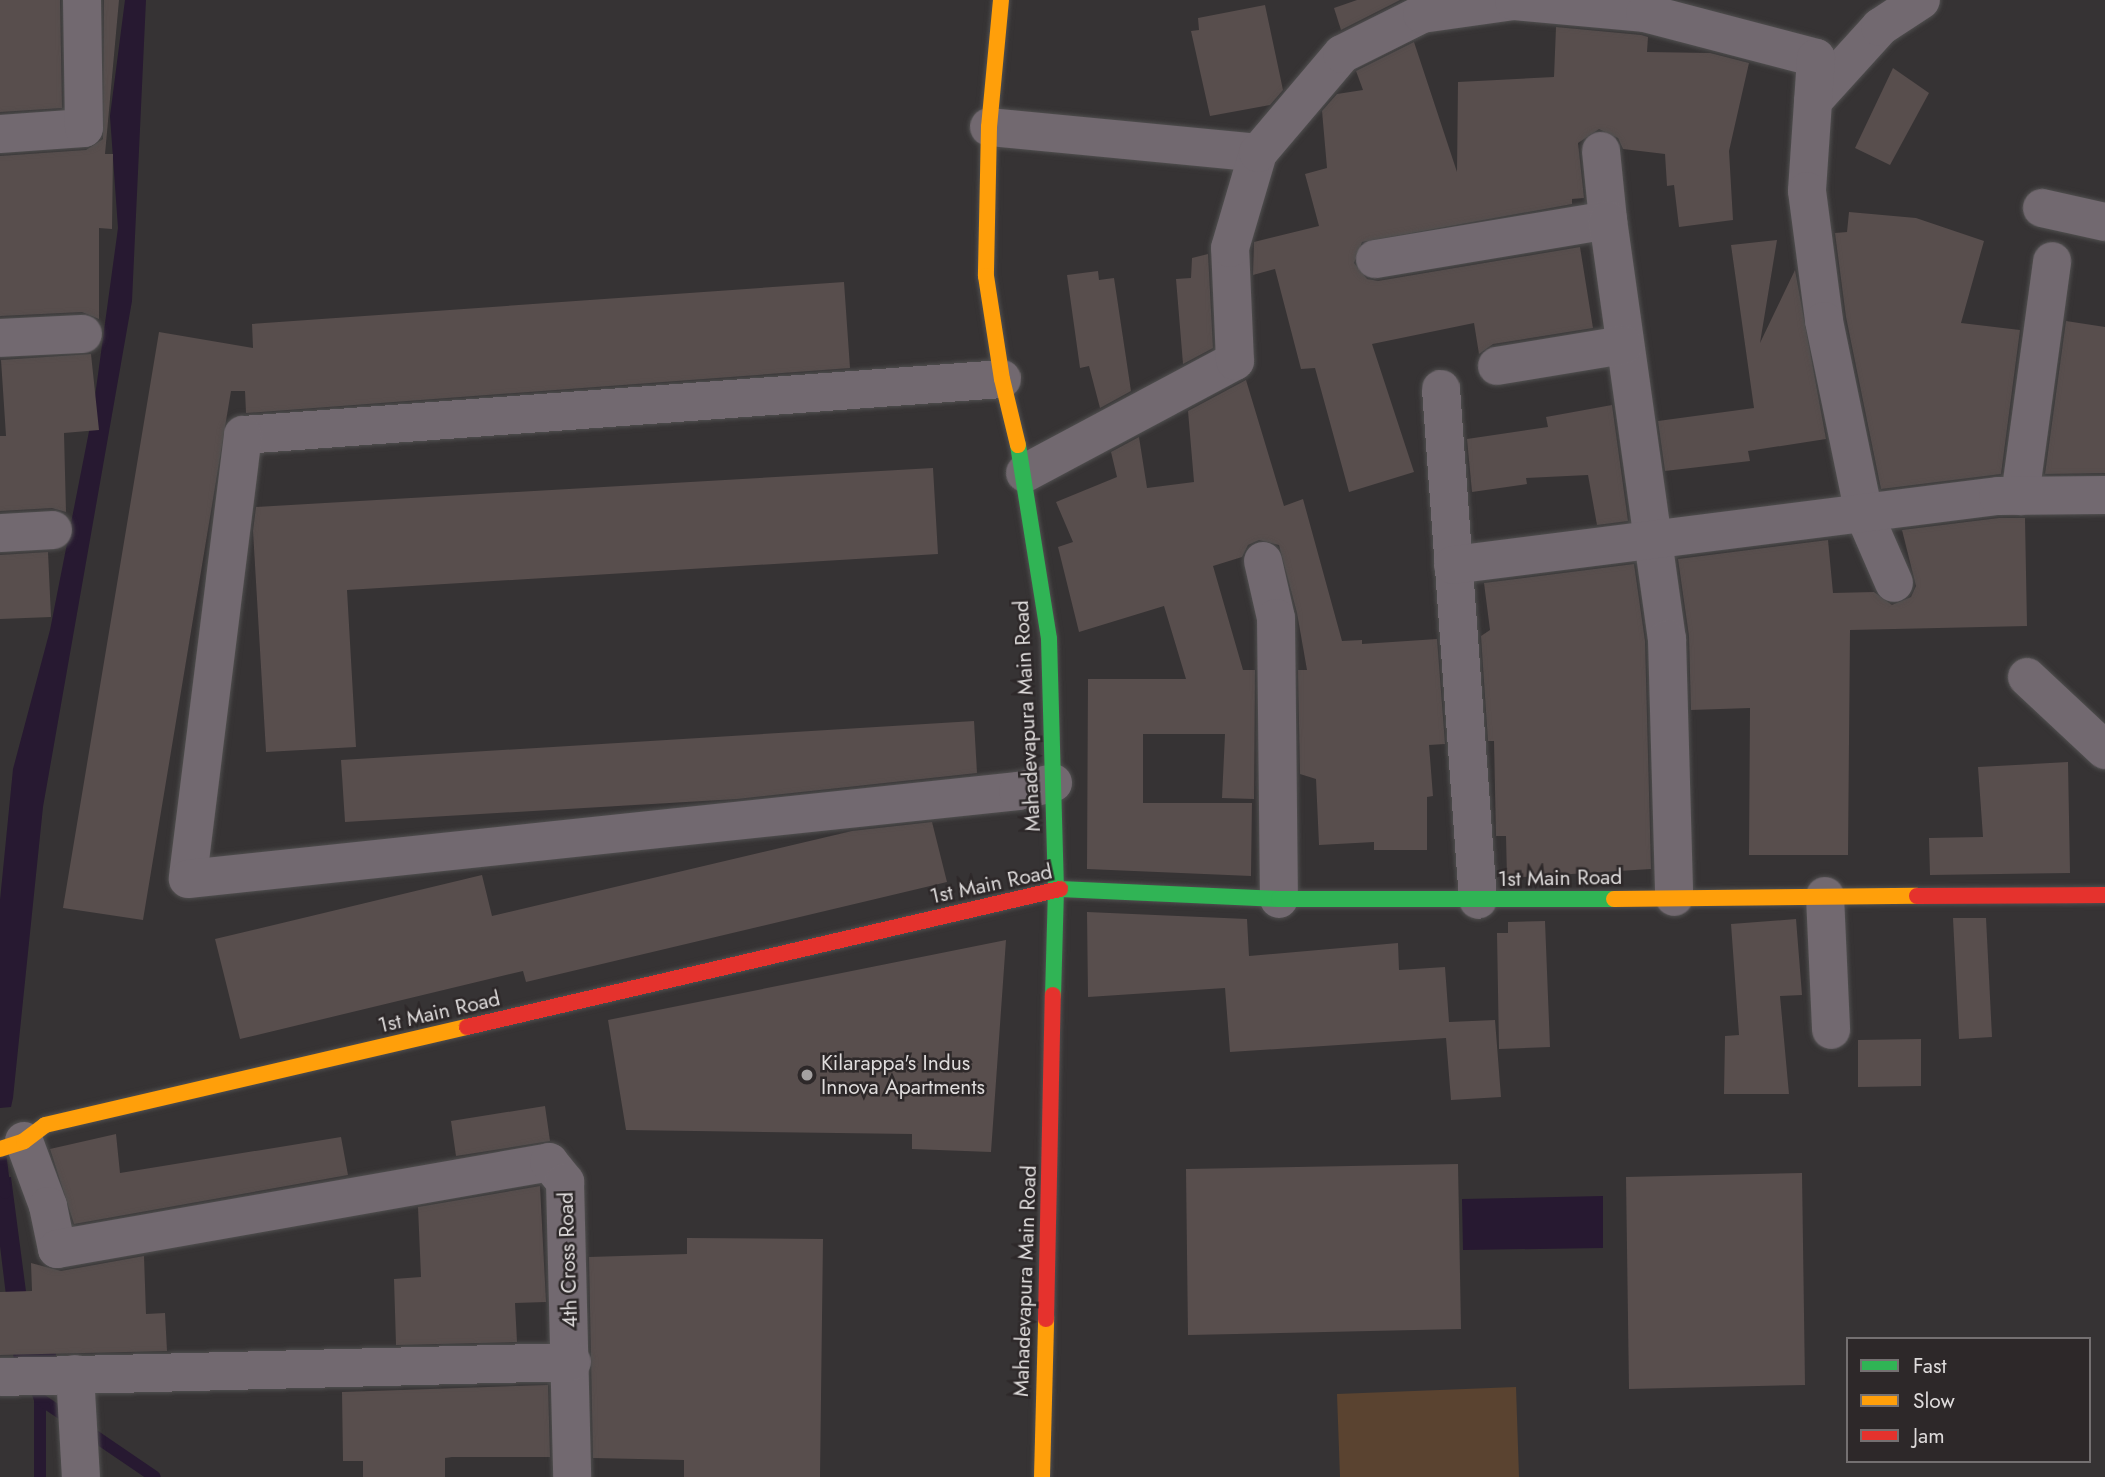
<!DOCTYPE html>
<style>
body{margin:0}
#map{position:relative;width:2105px;height:1477px;overflow:hidden;background:#363334;font-family:Jost,sans-serif}
div>[style]{position:absolute}
.green>*{inset:0;background:#5a4330}
.water>*{inset:0;background:#271931}
.stream>*{height:12px;margin:-6px;padding:0 6px;transform-origin:6px;border-radius:6px;background:#271931}
.building>*{inset:0;background:#584e4d}
.roads{filter:drop-shadow(0 0 2px #504f4f) drop-shadow(0 0 2px #504f4f)}
.street>*{height:38px;margin:-19px;padding:0 19px;transform-origin:19px;border-radius:19px;background:#726970}
.fast>*{height:16px;margin:-8px;padding:0 8px;transform-origin:8px;border-radius:8px;background:#30b455}
.slow>*{height:16px;margin:-8px;padding:0 8px;transform-origin:8px;border-radius:8px;background:#ff9f0a}
.jam>*{height:16px;margin:-8px;padding:0 8px;transform-origin:8px;border-radius:8px;background:#e5322d}
.dots>*{width:19px;height:19px;translate:-50% -50%;box-sizing:border-box;border:4px solid #2d2829;border-radius:50%}
span{translate:-50% -50%;white-space:nowrap;text-align:center;line-height:1.15;-webkit-text-stroke:5px #2d2829;paint-order:stroke}
.street-label{font-size:21px;color:#dfdcdc}
.poi-label{font-size:21px;color:#dfdcdc}
.left{translate:0 -50%;text-align:left}
.legend{position:absolute;left:1846px;top:1337px;width:245px;height:126px;box-sizing:border-box;background:#2d2829;border:2px solid #747071;margin:0;padding:9px 12px;list-style:none;font-size:21px;color:#dfdcdc}
.legend li{display:flex;align-items:center;gap:14px;height:35px}
.legend b{width:35px;border:2px solid #747071}
</style>
<div id="map">
<div class="green">
<div style="clip-path:polygon(1516px 1387px,1519px 1477px,1340px 1477px,1337px 1394px)"></div>
</div>
<div class="water">
<div style="clip-path:polygon(125px 0,146px 0,132px 301px,43px 807px,13px 1098px,11px 1107px,0 1108px,0 900px,13px 769px,50px 630px,93px 411px,118px 228px,110px 116px)"></div>
<div style="clip-path:polygon(11px 1177px,30px 1322px,56px 1326px,56px 1360px,14px 1361px,0 1246px,0 1178px)"></div>
<div style="clip-path:polygon(1603px 1196px,1603px 1248px,1463px 1250px,1462px 1199px)"></div>
</div>
<div class="stream">
<div style="left:0;top:1152px;width:41px;rotate:83deg"></div>
<div style="left:33px;top:1381px;width:19px;rotate:69deg"></div>
<div style="left:40px;top:1399px;width:78px;rotate:90deg"></div>
<div style="left:40px;top:1399px;width:37px;rotate:34deg"></div>
<div style="left:86px;top:1430px;width:83px;rotate:34.3deg"></div>
</div>
<div class="building">
<div style="clip-path:polygon(0 0,60px 0,62px 108px,0 112px)"></div>
<div style="clip-path:polygon(104px 0,119px 0,105px 154px,113px 154px,112px 229px,99px 228px,99px 319px,82px 312px,0 316px,0 156px,86px 150px,103px 139px)"></div>
<div style="clip-path:polygon(1357px 0,1400px 0,1341px 30px,1334px 8px)"></div>
<div style="clip-path:polygon(1265px 5px,1283px 90px,1270px 105px,1210px 116px,1191px 31px,1199px 30px,1198px 18px)"></div>
<div style="clip-path:polygon(1556px 27px,1641px 35px,1648px 37px,1647px 52px,1710px 53px,1749px 63px,1729px 151px,1733px 220px,1679px 227px,1674px 185px,1667px 186px,1665px 154px,1623px 149px,1618px 138px,1599px 129px,1578px 143px,1584px 198px,1572px 199px,1572px 204px,1362px 242px,1354px 263px,1367px 279px,1378px 281px,1580px 247px,1593px 328px,1493px 344px,1479px 354px,1474px 323px,1372px 344px,1414px 472px,1349px 492px,1315px 368px,1301px 369px,1275px 269px,1253px 275px,1254px 242px,1319px 226px,1305px 174px,1327px 168px,1322px 111px,1337px 94px,1363px 90px,1356px 71px,1414px 42px,1457px 172px,1458px 82px,1554px 77px)"></div>
<div style="clip-path:polygon(1893px 68px,1929px 93px,1890px 165px,1855px 148px)"></div>
<div style="clip-path:polygon(1849px 212px,1916px 218px,1984px 241px,1961px 323px,2020px 330px,2001px 474px,1881px 489px,1846px 317px,1835px 233px,1847px 232px)"></div>
<div style="clip-path:polygon(1777px 240px,1760px 343px,1795px 270px,1826px 439px,1748px 451px,1750px 461px,1665px 471px,1658px 421px,1754px 408px,1731px 245px)"></div>
<div style="clip-path:polygon(1208px 254px,1213px 348px,1183px 364px,1176px 279px,1191px 278px,1192px 258px)"></div>
<div style="clip-path:polygon(1098px 271px,1099px 280px,1114px 278px,1131px 391px,1100px 408px,1089px 366px,1080px 368px,1067px 275px)"></div>
<div style="clip-path:polygon(844px 282px,850px 368px,246px 413px,245px 391px,231px 391px,143px 920px,63px 908px,159px 332px,253px 348px,252px 324px)"></div>
<div style="clip-path:polygon(2066px 321px,2105px 327px,2105px 473px,2045px 474px)"></div>
<div style="clip-path:polygon(91px 354px,99px 430px,64px 433px,66px 512px,52px 508px,0 511px,0 436px,6px 436px,1px 360px)"></div>
<div style="clip-path:polygon(1246px 380px,1284px 506px,1303px 499px,1342px 641px,1362px 640px,1362px 644px,1437px 639px,1445px 744px,1429px 745px,1433px 796px,1427px 797px,1427px 850px,1374px 850px,1374px 842px,1319px 845px,1316px 779px,1300px 774px,1298px 670px,1307px 670px,1297px 613px,1279px 545px,1259px 540px,1248px 545px,1242px 557px,1213px 566px,1243px 670px,1255px 670px,1254px 799px,1222px 798px,1225px 734px,1143px 734px,1143px 803px,1252px 803px,1251px 876px,1087px 869px,1088px 679px,1186px 679px,1164px 606px,1079px 632px,1058px 547px,1073px 542px,1056px 502px,1117px 477px,1111px 452px,1139px 437px,1147px 488px,1194px 482px,1188px 411px)"></div>
<div style="clip-path:polygon(1612px 405px,1628px 521px,1597px 525px,1588px 475px,1526px 478px,1527px 484px,1472px 492px,1467px 439px,1548px 427px,1546px 417px)"></div>
<div style="clip-path:polygon(933px 468px,938px 554px,347px 590px,356px 747px,266px 752px,253px 531px,256px 507px)"></div>
<div style="clip-path:polygon(1999px 518px,2025px 518px,2027px 626px,1850px 630px,1848px 855px,1749px 855px,1750px 708px,1691px 710px,1689px 636px,1678px 559px,1828px 540px,1833px 593px,1874px 592px,1892px 605px,1911px 597px,1916px 586px,1902px 530px)"></div>
<div style="clip-path:polygon(48px 552px,51px 617px,0 619px,0 555px)"></div>
<div style="clip-path:polygon(1634px 564px,1645px 641px,1651px 869px,1507px 878px,1506px 836px,1496px 836px,1494px 741px,1488px 741px,1481px 636px,1490px 630px,1484px 583px)"></div>
<div style="clip-path:polygon(974px 721px,977px 773px,737px 799px,345px 822px,341px 760px)"></div>
<div style="clip-path:polygon(2068px 762px,2070px 873px,1930px 875px,1929px 838px,1983px 837px,1978px 767px)"></div>
<div style="clip-path:polygon(932px 822px,947px 882px,526px 982px,523px 971px,240px 1039px,215px 939px,482px 875px,492px 916px,852px 831px)"></div>
<div style="clip-path:polygon(1087px 912px,1247px 919px,1249px 956px,1398px 943px,1399px 970px,1445px 967px,1449px 1022px,1495px 1020px,1501px 1097px,1451px 1100px,1446px 1038px,1230px 1052px,1225px 988px,1088px 997px)"></div>
<div style="clip-path:polygon(1953px 918px,1986px 918px,1992px 1037px,1959px 1039px)"></div>
<div style="clip-path:polygon(1796px 919px,1802px 995px,1780px 996px,1789px 1094px,1724px 1094px,1725px 1036px,1739px 1035px,1731px 924px)"></div>
<div style="clip-path:polygon(1545px 921px,1550px 1047px,1499px 1049px,1497px 933px,1508px 933px,1508px 922px)"></div>
<div style="clip-path:polygon(1006px 940px,991px 1152px,912px 1149px,912px 1134px,626px 1130px,608px 1020px)"></div>
<div style="clip-path:polygon(1921px 1039px,1921px 1086px,1858px 1087px,1858px 1040px)"></div>
<div style="clip-path:polygon(545px 1106px,550px 1141px,456px 1156px,451px 1121px)"></div>
<div style="clip-path:polygon(116px 1134px,120px 1173px,341px 1137px,348px 1175px,74px 1224px,50px 1149px)"></div>
<div style="clip-path:polygon(1458px 1164px,1461px 1329px,1188px 1335px,1186px 1169px)"></div>
<div style="clip-path:polygon(1802px 1173px,1805px 1385px,1629px 1389px,1626px 1177px)"></div>
<div style="clip-path:polygon(540px 1186px,546px 1302px,515px 1303px,517px 1342px,396px 1345px,394px 1279px,421px 1277px,418px 1207px)"></div>
<div style="clip-path:polygon(687px 1238px,823px 1239px,820px 1477px,684px 1477px,684px 1460px,593px 1458px,589px 1257px,687px 1254px)"></div>
<div style="clip-path:polygon(144px 1256px,146px 1314px,165px 1313px,167px 1351px,0 1355px,0 1292px,32px 1291px,31px 1263px,61px 1271px)"></div>
<div style="clip-path:polygon(548px 1385px,550px 1457px,452px 1457px,445px 1458px,445px 1477px,363px 1477px,363px 1461px,343px 1461px,342px 1392px)"></div>
</div>
<div class="roads">
<div class="street">
<div style="left:1813px;top:101px;width:100px;rotate:-47.8deg"></div>
<div style="left:1880px;top:27px;width:49px;rotate:-33.4deg"></div>
<div style="left:989px;top:127px;width:270px;rotate:5.5deg"></div>
<div style="left:0;top:134px;width:84px;rotate:-4.1deg"></div>
<div style="left:84px;top:128px;width:128px;rotate:-90.9deg"></div>
<div style="left:1601px;top:151px;width:69px;rotate:84.2deg"></div>
<div style="left:2042px;top:208px;width:65px;rotate:12.5deg"></div>
<div style="left:1375px;top:259px;width:236px;rotate:-9.5deg"></div>
<div style="left:1608px;top:220px;width:423px;rotate:82deg"></div>
<div style="left:1667px;top:639px;width:258px;rotate:88.4deg"></div>
<div style="left:0;top:338px;width:83px;rotate:-2.8deg"></div>
<div style="left:1497px;top:366px;width:129px;rotate:-9.4deg"></div>
<div style="left:1002px;top:379px;width:761px;rotate:175.78deg"></div>
<div style="left:243px;top:435px;width:447px;rotate:97.1deg"></div>
<div style="left:188px;top:879px;width:835px;rotate:-6.05deg"></div>
<div style="left:1018px;top:791px;width:36px;rotate:-13deg"></div>
<div style="left:1441px;top:389px;width:512px;rotate:85.86deg"></div>
<div style="left:1025px;top:473px;width:238px;rotate:-28.1deg"></div>
<div style="left:1235px;top:361px;width:113px;rotate:-92.5deg"></div>
<div style="left:1230px;top:248px;width:99px;rotate:-73.6deg"></div>
<div style="left:1258px;top:153px;width:130px;rotate:-49.7deg"></div>
<div style="left:1342px;top:54px;width:89px;rotate:-26.6deg"></div>
<div style="left:1422px;top:14px;width:93px;rotate:-8deg"></div>
<div style="left:1514px;top:1px;width:132px;rotate:5.2deg"></div>
<div style="left:1645px;top:13px;width:177px;rotate:14.7deg"></div>
<div style="left:1816px;top:58px;width:133px;rotate:93.9deg"></div>
<div style="left:1807px;top:191px;width:131px;rotate:82.5deg"></div>
<div style="left:1824px;top:321px;width:197px;rotate:78.3deg"></div>
<div style="left:1864px;top:514px;width:75px;rotate:66.5deg"></div>
<div style="left:2020px;top:496px;width:237px;rotate:-82.2deg"></div>
<div style="left:0;top:533px;width:53px;rotate:-3.2deg"></div>
<div style="left:1263px;top:561px;width:58px;rotate:77.2deg"></div>
<div style="left:1276px;top:618px;width:281px;rotate:89.4deg"></div>
<div style="left:1453px;top:565px;width:549px;rotate:-7.22deg"></div>
<div style="left:1998px;top:496px;width:107px;rotate:-0.5deg"></div>
<div style="left:2027px;top:677px;width:107px;rotate:43.1deg"></div>
<div style="left:1825px;top:896px;width:134px;rotate:87.4deg"></div>
<div style="left:24px;top:1141px;width:69px;rotate:69.7deg"></div>
<div style="left:48px;top:1206px;width:44px;rotate:78.2deg"></div>
<div style="left:57px;top:1249px;width:500px;rotate:-10deg"></div>
<div style="left:549px;top:1162px;width:26px;rotate:51deg"></div>
<div style="left:565px;top:1182px;width:295px;rotate:88.6deg"></div>
<div style="left:75px;top:1374px;width:103px;rotate:86.7deg"></div>
<div style="left:0;top:1377px;width:572px;rotate:-1.5deg"></div>
</div>
<div class="fast">
<div style="left:1018px;top:445px;width:196px;rotate:80.9deg"></div>
<div style="left:1049px;top:639px;width:250px;rotate:88.4deg"></div>
<div style="left:1056px;top:889px;width:106px;rotate:91.6deg"></div>
<div style="left:1060px;top:889px;width:219px;rotate:2.6deg"></div>
<div style="left:1279px;top:899px;width:335px"></div>
</div>
<div class="slow">
<div style="left:1001px;top:0;width:128px;rotate:95.4deg"></div>
<div style="left:989px;top:127px;width:149px;rotate:91.2deg"></div>
<div style="left:986px;top:276px;width:104px;rotate:81.2deg"></div>
<div style="left:1002px;top:379px;width:68px;rotate:76.4deg"></div>
<div style="left:1614px;top:899px;width:303px;rotate:-0.6deg"></div>
<div style="left:0;top:1149px;width:25px;rotate:-18deg"></div>
<div style="left:24px;top:1141px;width:26px;rotate:-37deg"></div>
<div style="left:45px;top:1125px;width:433px;rotate:-13.1deg"></div>
<div style="left:1042px;top:1477px;width:158px;rotate:-88.5deg"></div>
</div>
<div class="jam">
<div style="left:1917px;top:896px;width:188px;rotate:-0.3deg"></div>
<div style="left:467px;top:1027px;width:609px;rotate:-13.1deg"></div>
<div style="left:1046px;top:1319px;width:324px;rotate:-88.8deg"></div>
</div>
</div>
<div class="dots">
<div style="left:807px;top:1075px;background:#a4a1a1"></div>
</div>
<div class="street-label">
<span style="left:1027px;top:716px;rotate:-93deg">Mahadevapura Main Road</span>
<span style="left:1560px;top:878px;rotate:-1deg">1st Main Road</span>
<span style="left:991px;top:884px;rotate:-12deg">1st Main Road</span>
<span style="left:439px;top:1012px;rotate:-13deg">1st Main Road</span>
<span style="left:568px;top:1260px;rotate:-92deg">4th Cross Road</span>
<span style="left:1025px;top:1281px;rotate:-88deg">Mahadevapura Main Road</span>
</div>
<div class="poi-label">
<span class="left" style="left:821px;top:1075px">Kilarappa's Indus<br>Innova Apartments</span>
</div>
<ul class="legend">
<li><b style="height:9px;background:#30b455"></b>Fast</li>
<li><b style="height:9px;background:#ff9f0a"></b>Slow</li>
<li><b style="height:9px;background:#e5322d"></b>Jam</li>
</ul>
</div>
